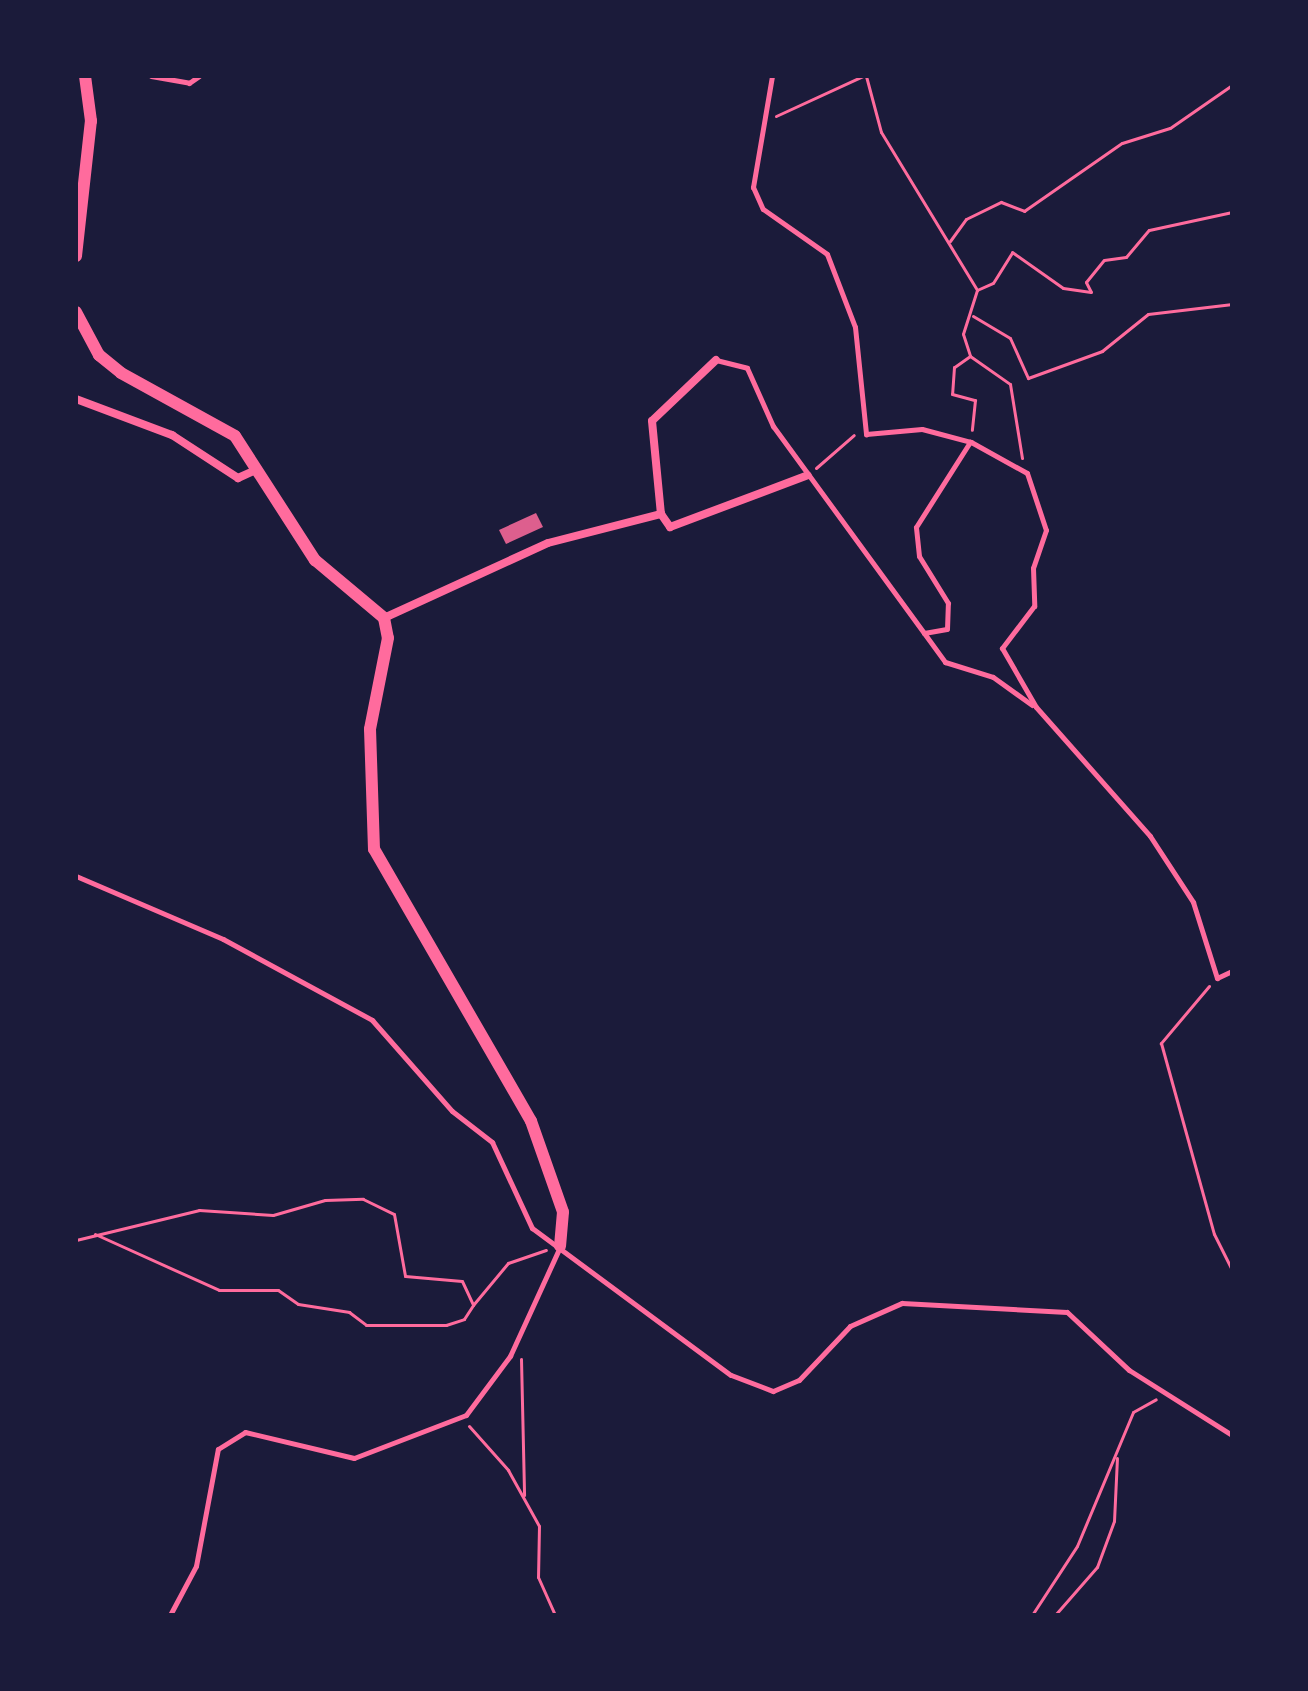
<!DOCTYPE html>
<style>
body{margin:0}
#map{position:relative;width:1308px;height:1691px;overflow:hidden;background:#1b1b3a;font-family:"PT Sans Narrow",sans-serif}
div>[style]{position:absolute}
.building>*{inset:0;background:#dd5f8e}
.path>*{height:3px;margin:-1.5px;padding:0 1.5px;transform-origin:1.5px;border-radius:1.5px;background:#ff6b9d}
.service>*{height:5px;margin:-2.5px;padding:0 2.5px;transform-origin:2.5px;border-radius:2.5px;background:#ff6b9d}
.minor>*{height:8px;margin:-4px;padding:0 4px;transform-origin:4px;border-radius:4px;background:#ff6b9d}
.tertiary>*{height:12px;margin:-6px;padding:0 6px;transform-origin:6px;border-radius:6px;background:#ff6b9d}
span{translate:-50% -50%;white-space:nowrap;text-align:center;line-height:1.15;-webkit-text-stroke:8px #1b1b3a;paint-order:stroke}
.frame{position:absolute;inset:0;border:78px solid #1b1b3a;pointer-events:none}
</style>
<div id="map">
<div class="building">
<div style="clip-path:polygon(536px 513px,543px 527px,506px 544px,499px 530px)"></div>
</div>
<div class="path">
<div style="left:866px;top:76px;width:58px;rotate:75deg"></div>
<div style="left:881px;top:132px;width:185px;rotate:58.7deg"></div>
<div style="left:977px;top:290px;width:46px;rotate:107.7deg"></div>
<div style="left:963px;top:334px;width:23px;rotate:72deg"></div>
<div style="left:970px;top:356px;width:19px;rotate:145deg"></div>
<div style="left:954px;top:367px;width:27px;rotate:94deg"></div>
<div style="left:952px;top:394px;width:24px;rotate:15deg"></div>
<div style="left:975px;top:400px;width:30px;rotate:96deg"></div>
<div style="left:776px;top:116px;width:96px;rotate:-24.7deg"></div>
<div style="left:950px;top:241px;width:27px;rotate:-54deg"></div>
<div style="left:966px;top:219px;width:39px;rotate:-26deg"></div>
<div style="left:1001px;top:202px;width:25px;rotate:21deg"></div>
<div style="left:1024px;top:211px;width:119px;rotate:-34.8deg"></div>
<div style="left:1122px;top:143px;width:50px;rotate:-17.4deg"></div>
<div style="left:1170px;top:128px;width:75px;rotate:-34.7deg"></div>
<div style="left:977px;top:290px;width:17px;rotate:-24deg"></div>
<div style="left:993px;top:283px;width:36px;rotate:-58deg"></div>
<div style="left:1012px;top:252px;width:62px;rotate:35.2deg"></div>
<div style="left:1063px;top:288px;width:28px;rotate:8deg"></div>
<div style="left:1091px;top:292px;width:11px;rotate:-117deg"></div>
<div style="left:1086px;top:282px;width:28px;rotate:-51deg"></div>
<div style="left:1104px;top:260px;width:22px;rotate:-8deg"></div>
<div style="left:1126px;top:257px;width:35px;rotate:-50deg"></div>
<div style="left:1149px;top:230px;width:85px;rotate:-12.2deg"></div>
<div style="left:973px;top:316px;width:43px;rotate:30.7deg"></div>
<div style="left:1010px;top:338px;width:44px;rotate:65.8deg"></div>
<div style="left:1028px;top:378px;width:79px;rotate:-20deg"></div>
<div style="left:1102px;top:351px;width:59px;rotate:-38.8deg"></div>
<div style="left:1148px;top:314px;width:85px;rotate:-6.8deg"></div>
<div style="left:970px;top:356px;width:49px;rotate:35deg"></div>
<div style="left:1010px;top:384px;width:75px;rotate:80.8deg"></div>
<div style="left:816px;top:468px;width:50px;rotate:-41deg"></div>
<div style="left:1209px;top:986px;width:75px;rotate:130.1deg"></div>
<div style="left:1161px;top:1043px;width:198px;rotate:74.5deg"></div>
<div style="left:1214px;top:1234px;width:40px;rotate:63.4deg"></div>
<div style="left:95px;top:1234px;width:136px;rotate:24.3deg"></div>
<div style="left:219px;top:1290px;width:59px"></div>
<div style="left:278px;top:1290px;width:24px;rotate:35deg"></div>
<div style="left:298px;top:1304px;width:52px;rotate:8.9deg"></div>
<div style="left:349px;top:1312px;width:21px;rotate:37deg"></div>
<div style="left:366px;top:1325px;width:80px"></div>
<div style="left:446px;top:1325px;width:19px;rotate:-18deg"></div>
<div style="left:464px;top:1319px;width:17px;rotate:-57deg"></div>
<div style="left:76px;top:1240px;width:127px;rotate:-13.7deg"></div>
<div style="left:199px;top:1210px;width:74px;rotate:3.9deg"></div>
<div style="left:273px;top:1215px;width:54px;rotate:-16.1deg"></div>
<div style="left:325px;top:1200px;width:38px;rotate:-2deg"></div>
<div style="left:363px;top:1199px;width:34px;rotate:26deg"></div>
<div style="left:394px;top:1214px;width:63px;rotate:79.9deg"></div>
<div style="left:405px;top:1276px;width:57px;rotate:5deg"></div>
<div style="left:462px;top:1281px;width:26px;rotate:65deg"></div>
<div style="left:473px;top:1305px;width:55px;rotate:-50.2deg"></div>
<div style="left:508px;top:1263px;width:40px;rotate:-18.9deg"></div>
<div style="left:521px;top:1359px;width:136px;rotate:88.7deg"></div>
<div style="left:469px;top:1426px;width:59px;rotate:48.4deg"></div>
<div style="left:508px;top:1470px;width:64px;rotate:61deg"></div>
<div style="left:539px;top:1526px;width:51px;rotate:91.1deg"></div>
<div style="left:538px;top:1577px;width:42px;rotate:65.9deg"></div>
<div style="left:1032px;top:1615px;width:82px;rotate:-56.9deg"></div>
<div style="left:1077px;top:1546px;width:145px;rotate:-67.3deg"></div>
<div style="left:1133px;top:1412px;width:26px;rotate:-29deg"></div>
<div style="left:1055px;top:1615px;width:64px;rotate:-48.8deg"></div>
<div style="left:1097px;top:1567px;width:49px;rotate:-69.7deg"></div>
<div style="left:1114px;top:1521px;width:63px;rotate:-87.3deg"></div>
</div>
<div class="service">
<div style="left:151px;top:76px;width:39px;rotate:10deg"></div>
<div style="left:189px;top:83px;width:12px;rotate:-35deg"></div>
<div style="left:772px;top:76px;width:113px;rotate:99.7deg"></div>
<div style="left:753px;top:187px;width:24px;rotate:66deg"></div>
<div style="left:763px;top:209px;width:78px;rotate:35.1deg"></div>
<div style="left:827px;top:254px;width:78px;rotate:69deg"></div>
<div style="left:855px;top:327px;width:108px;rotate:84.1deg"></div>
<div style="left:866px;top:434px;width:56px;rotate:-5.1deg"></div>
<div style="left:922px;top:429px;width:51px;rotate:14.9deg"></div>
<div style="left:971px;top:442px;width:64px;rotate:29deg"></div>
<div style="left:1027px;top:473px;width:60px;rotate:71.6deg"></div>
<div style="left:1046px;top:530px;width:40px;rotate:108.9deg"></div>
<div style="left:1033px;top:568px;width:38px;rotate:88deg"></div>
<div style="left:1034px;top:606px;width:53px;rotate:127.3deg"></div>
<div style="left:1002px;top:648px;width:68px;rotate:60deg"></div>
<div style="left:1036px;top:707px;width:172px;rotate:48.5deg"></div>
<div style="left:1150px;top:836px;width:79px;rotate:56.9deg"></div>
<div style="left:1193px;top:902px;width:80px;rotate:72.5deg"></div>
<div style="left:1217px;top:978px;width:17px;rotate:-25deg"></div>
<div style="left:716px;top:360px;width:32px;rotate:14deg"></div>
<div style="left:747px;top:368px;width:64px;rotate:65.9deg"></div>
<div style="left:773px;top:426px;width:256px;rotate:53.9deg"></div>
<div style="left:924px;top:633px;width:23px;rotate:-10deg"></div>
<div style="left:947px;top:629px;width:26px;rotate:-88deg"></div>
<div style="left:948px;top:603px;width:55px;rotate:-121.7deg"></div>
<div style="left:919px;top:556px;width:29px;rotate:-96deg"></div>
<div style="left:916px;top:527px;width:101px;rotate:-57.6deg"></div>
<div style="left:924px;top:633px;width:36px;rotate:54deg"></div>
<div style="left:945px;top:662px;width:50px;rotate:17.4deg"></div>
<div style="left:993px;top:677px;width:48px;rotate:35.7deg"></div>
<div style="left:76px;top:876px;width:160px;rotate:23.2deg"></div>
<div style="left:223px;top:939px;width:170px;rotate:28.5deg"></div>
<div style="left:372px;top:1020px;width:121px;rotate:48.7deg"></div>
<div style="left:452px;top:1111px;width:51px;rotate:37.8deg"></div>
<div style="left:492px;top:1142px;width:95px;rotate:65.1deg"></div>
<div style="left:532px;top:1228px;width:247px;rotate:36.5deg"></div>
<div style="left:731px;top:1375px;width:45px;rotate:20.9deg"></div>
<div style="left:773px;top:1391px;width:28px;rotate:-23deg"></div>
<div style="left:799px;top:1380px;width:74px;rotate:-46.6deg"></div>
<div style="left:850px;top:1326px;width:57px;rotate:-23.9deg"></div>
<div style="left:902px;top:1303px;width:165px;rotate:3.1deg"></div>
<div style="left:1067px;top:1312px;width:85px;rotate:43.1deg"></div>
<div style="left:1129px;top:1370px;width:122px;rotate:32.3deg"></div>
<div style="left:170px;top:1615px;width:55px;rotate:-62deg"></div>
<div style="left:196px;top:1566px;width:119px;rotate:-79.4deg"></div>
<div style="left:218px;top:1449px;width:32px;rotate:-32deg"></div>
<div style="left:245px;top:1432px;width:112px;rotate:13.4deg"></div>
<div style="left:354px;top:1458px;width:120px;rotate:-21deg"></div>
<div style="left:466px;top:1415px;width:74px;rotate:-53.3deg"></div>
<div style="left:510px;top:1356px;width:120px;rotate:-65.4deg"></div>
</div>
<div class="minor">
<div style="left:716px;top:360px;width:88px;rotate:136.4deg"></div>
<div style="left:652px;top:421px;width:93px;rotate:84.5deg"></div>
<div style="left:661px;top:514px;width:16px;rotate:55deg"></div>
<div style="left:670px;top:527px;width:147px;rotate:-20.6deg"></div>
<div style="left:76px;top:399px;width:103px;rotate:20.6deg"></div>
<div style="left:172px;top:435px;width:79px;rotate:33.1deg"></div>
<div style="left:238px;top:478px;width:22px;rotate:-24deg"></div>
<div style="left:384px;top:618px;width:180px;rotate:-24.6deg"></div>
<div style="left:548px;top:543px;width:117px;rotate:-14.4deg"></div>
</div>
<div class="tertiary">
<div style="left:76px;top:256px;width:136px;rotate:-83.7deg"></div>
<div style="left:91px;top:121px;width:45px;rotate:-97.6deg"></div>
<div style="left:76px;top:312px;width:49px;rotate:61.9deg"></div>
<div style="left:99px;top:355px;width:28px;rotate:39deg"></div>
<div style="left:121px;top:373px;width:130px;rotate:28.9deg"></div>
<div style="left:235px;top:436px;width:148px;rotate:57.2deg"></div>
<div style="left:315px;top:560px;width:90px;rotate:40deg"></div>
<div style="left:384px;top:618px;width:20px;rotate:79deg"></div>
<div style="left:388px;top:638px;width:93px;rotate:101.2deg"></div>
<div style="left:370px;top:729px;width:120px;rotate:88.1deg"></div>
<div style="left:374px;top:849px;width:314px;rotate:60deg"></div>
<div style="left:531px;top:1121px;width:96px;rotate:70.6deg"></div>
<div style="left:563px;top:1212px;width:34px;rotate:95deg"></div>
</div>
<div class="frame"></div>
</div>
